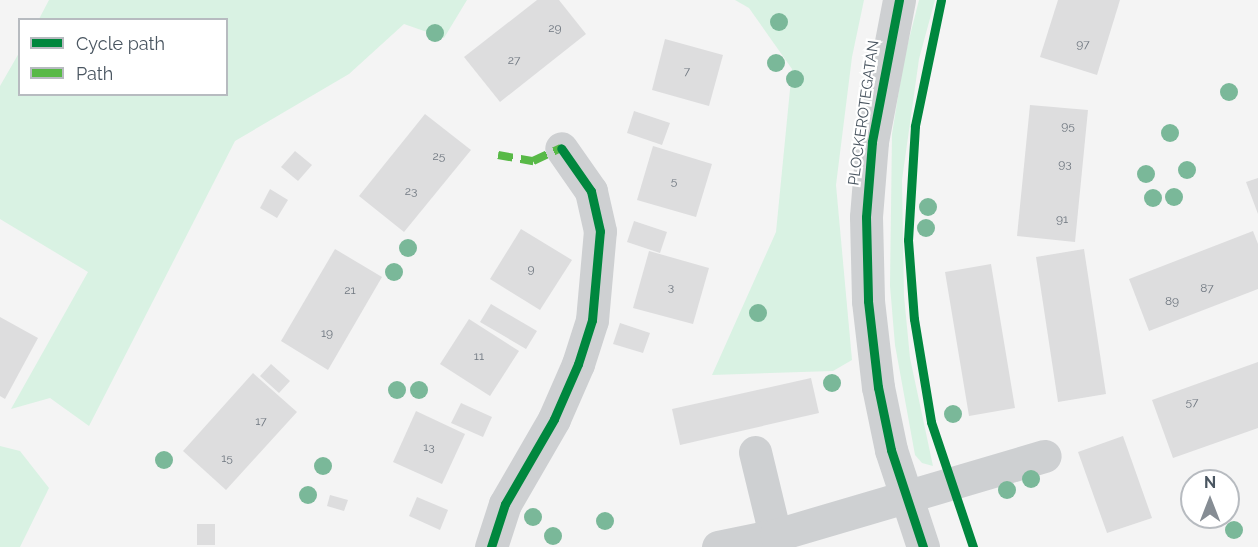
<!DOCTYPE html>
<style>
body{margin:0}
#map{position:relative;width:1258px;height:547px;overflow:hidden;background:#f4f4f4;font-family:Raleway,sans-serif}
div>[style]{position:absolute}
.green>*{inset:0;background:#d9f2e3}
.building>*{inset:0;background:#ddddde}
.minor>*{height:33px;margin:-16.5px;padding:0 16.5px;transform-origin:16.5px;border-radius:16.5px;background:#ced0d2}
.quiet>*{height:8px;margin-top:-4px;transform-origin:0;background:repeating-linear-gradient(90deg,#58b947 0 15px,transparent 0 23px)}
.cycleway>*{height:9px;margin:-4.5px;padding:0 4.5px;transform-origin:4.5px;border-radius:4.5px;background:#00873e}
.trees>*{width:18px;height:18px;margin:-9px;border-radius:50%;background:#7ab899}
span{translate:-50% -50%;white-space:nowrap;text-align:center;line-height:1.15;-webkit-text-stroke:4.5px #fff;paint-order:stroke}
.number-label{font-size:12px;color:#707881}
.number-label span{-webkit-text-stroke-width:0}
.street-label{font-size:15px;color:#4a5661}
.legend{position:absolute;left:18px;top:18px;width:210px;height:78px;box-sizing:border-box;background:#fff;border:2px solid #b7bbc0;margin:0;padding:8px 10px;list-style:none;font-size:18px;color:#4a5661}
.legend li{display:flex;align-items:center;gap:12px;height:30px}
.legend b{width:30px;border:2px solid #b7bbc0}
.north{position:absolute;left:1180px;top:469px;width:60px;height:60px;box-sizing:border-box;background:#fff;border:2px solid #b7bbc0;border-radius:50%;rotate:0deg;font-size:16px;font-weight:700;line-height:24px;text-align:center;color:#4a5661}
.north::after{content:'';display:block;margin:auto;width:21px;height:27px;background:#868d94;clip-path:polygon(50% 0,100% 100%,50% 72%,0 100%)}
</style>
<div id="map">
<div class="green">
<div style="clip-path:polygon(49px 0,467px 0,444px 38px,404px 24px,349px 74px,235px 141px,89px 426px,50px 398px,11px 409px,88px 272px,0 219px,0 86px,19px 53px,20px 94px,226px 94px,226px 20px,39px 19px)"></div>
<div style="clip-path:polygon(735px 0,864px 0,852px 57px,836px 185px,852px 360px,833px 371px,712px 375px,776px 232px,792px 69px,749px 8px)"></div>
<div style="clip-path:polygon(919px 0,935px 0,919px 59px,902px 180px,904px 296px,910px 358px,933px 466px,922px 463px,915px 455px,895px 345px,890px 286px,892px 134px,904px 59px)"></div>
<div style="clip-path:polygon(0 446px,20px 451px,49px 488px,20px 547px,0 547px)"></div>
</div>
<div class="building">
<div style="clip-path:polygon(537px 0,559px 0,586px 34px,500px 102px,464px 57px)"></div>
<div style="clip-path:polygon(1058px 0,1120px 0,1097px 75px,1040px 57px)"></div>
<div style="clip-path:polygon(665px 39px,723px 55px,709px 106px,652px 90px)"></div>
<div style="clip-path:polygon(1030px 105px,1088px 110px,1075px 242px,1017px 236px)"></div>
<div style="clip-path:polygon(634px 111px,670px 123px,662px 145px,627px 133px)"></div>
<div style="clip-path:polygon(425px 114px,471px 150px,404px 232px,359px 196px)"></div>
<div style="clip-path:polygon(653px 146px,712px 164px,696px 217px,637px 200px)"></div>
<div style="clip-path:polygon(295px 151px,312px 165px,298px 181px,281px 167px)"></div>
<div style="clip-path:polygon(1258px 178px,1258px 214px,1246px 182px)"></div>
<div style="clip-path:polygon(270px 189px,288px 200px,277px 218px,260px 208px)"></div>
<div style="clip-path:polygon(634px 221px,667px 232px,660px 253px,627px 242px)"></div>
<div style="clip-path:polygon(521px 229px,572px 260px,540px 310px,490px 279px)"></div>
<div style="clip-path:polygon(1253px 231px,1258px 244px,1258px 289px,1149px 331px,1129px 279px)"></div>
<div style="clip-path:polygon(335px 249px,382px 277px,328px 370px,281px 341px)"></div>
<div style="clip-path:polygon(1084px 249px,1106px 394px,1058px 402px,1036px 257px)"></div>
<div style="clip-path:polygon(649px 251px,709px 268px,693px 324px,633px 308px)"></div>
<div style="clip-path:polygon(991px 264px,1015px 408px,969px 416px,945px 272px)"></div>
<div style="clip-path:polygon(491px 304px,537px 331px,526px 349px,480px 322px)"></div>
<div style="clip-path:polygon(0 317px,38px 338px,5px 399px,0 396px)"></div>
<div style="clip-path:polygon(469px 319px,519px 351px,490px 396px,440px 364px)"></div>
<div style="clip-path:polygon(620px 323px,650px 333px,643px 353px,613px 344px)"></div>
<div style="clip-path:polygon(1258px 362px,1258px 428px,1173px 458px,1152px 400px)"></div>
<div style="clip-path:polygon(271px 364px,290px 381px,279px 393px,260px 376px)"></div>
<div style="clip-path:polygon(253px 373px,297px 412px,226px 490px,183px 451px)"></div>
<div style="clip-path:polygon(811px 378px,819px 413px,680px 445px,672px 409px)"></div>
<div style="clip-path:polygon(461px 403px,492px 417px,483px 437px,451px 423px)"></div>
<div style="clip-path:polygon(416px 411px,465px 434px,442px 484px,393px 462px)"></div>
<div style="clip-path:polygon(1123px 436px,1152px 518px,1107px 533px,1078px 452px)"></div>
<div style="clip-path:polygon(330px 495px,348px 500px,344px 511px,327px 506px)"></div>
<div style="clip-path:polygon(417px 497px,448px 510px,440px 530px,409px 516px)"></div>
<div style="clip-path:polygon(197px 524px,215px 524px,215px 545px,197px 545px)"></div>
</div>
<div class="minor">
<div style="left:899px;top:0;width:145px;rotate:100.8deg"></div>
<div style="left:872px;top:142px;width:75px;rotate:94.6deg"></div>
<div style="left:866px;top:217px;width:84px;rotate:88.6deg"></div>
<div style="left:868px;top:301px;width:87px;rotate:83.4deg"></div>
<div style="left:878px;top:387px;width:64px;rotate:78.3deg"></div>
<div style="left:891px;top:450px;width:102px;rotate:71.7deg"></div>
<div style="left:755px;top:452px;width:98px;rotate:76.4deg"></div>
<div style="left:491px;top:547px;width:45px;rotate:-72deg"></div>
<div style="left:505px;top:504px;width:98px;rotate:-60deg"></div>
<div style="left:554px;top:419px;width:60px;rotate:-66.4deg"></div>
<div style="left:578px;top:364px;width:46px;rotate:-72.3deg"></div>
<div style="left:592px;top:320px;width:89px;rotate:-84.9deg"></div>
<div style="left:600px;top:231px;width:41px;rotate:-102.7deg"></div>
<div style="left:591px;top:191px;width:52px;rotate:-124.9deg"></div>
<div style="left:718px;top:547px;width:59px;rotate:-11.7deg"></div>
<div style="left:776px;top:535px;width:280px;rotate:-16.4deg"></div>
</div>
<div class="quiet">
<div style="left:498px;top:155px;width:36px;rotate:10deg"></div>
<div style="left:533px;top:161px;width:31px;rotate:-25deg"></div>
</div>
<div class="cycleway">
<div style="left:899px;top:0;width:145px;rotate:100.8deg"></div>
<div style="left:872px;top:142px;width:75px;rotate:94.6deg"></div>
<div style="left:866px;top:217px;width:84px;rotate:88.6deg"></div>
<div style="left:868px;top:301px;width:87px;rotate:83.4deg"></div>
<div style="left:878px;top:387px;width:64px;rotate:78.3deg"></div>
<div style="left:891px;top:450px;width:102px;rotate:71.7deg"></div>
<div style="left:941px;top:0;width:129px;rotate:101.7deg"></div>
<div style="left:915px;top:126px;width:114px;rotate:93.5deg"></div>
<div style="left:908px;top:240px;width:79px;rotate:85.7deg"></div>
<div style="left:914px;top:319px;width:104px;rotate:80.6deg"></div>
<div style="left:931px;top:422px;width:132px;rotate:71.4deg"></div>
<div style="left:491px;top:547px;width:45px;rotate:-72deg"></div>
<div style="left:505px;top:504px;width:98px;rotate:-60deg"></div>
<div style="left:554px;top:419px;width:60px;rotate:-66.4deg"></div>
<div style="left:578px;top:364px;width:46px;rotate:-72.3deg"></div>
<div style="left:592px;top:320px;width:89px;rotate:-84.9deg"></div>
<div style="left:600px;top:231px;width:41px;rotate:-102.7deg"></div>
<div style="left:591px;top:191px;width:52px;rotate:-124.9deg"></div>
</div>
<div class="trees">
<div style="left:779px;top:22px"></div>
<div style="left:435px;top:33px"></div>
<div style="left:776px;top:63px"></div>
<div style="left:795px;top:79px"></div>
<div style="left:1229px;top:92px"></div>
<div style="left:1170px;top:133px"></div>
<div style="left:1187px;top:170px"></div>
<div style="left:1146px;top:174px"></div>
<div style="left:1174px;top:197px"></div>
<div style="left:1153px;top:198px"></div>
<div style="left:928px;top:207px"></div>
<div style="left:926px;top:228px"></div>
<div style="left:408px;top:248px"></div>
<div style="left:394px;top:272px"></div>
<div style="left:758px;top:313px"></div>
<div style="left:832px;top:383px"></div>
<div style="left:397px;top:390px"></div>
<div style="left:419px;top:390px"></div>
<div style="left:953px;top:414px"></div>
<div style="left:164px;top:460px"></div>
<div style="left:323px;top:466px"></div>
<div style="left:1031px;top:479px"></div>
<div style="left:1007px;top:490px"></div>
<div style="left:308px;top:495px"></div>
<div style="left:533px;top:517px"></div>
<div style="left:605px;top:521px"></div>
<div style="left:1234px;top:530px"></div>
<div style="left:553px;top:536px"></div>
</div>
<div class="number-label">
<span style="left:555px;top:29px">29</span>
<span style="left:1083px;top:45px">97</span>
<span style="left:514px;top:61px">27</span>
<span style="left:687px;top:72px">7</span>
<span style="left:1068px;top:127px">95</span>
<span style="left:439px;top:157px">25</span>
<span style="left:1065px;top:165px">93</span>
<span style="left:674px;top:182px">5</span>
<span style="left:411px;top:192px">23</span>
<span style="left:1062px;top:220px">91</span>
<span style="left:531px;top:270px">9</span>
<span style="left:671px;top:288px">3</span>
<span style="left:1207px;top:289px">87</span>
<span style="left:350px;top:291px">21</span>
<span style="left:1172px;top:302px">89</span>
<span style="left:327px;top:334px">19</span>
<span style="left:479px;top:357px">11</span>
<span style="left:1192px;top:403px">57</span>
<span style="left:261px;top:422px">17</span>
<span style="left:429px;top:448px">13</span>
<span style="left:227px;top:459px">15</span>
</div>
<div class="street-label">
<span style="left:864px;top:113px;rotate:-82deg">PLOCKEROTEGATAN</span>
</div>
<ul class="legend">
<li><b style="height:8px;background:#00873e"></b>Cycle path</li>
<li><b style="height:8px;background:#58b947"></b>Path</li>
</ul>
<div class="north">N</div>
</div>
